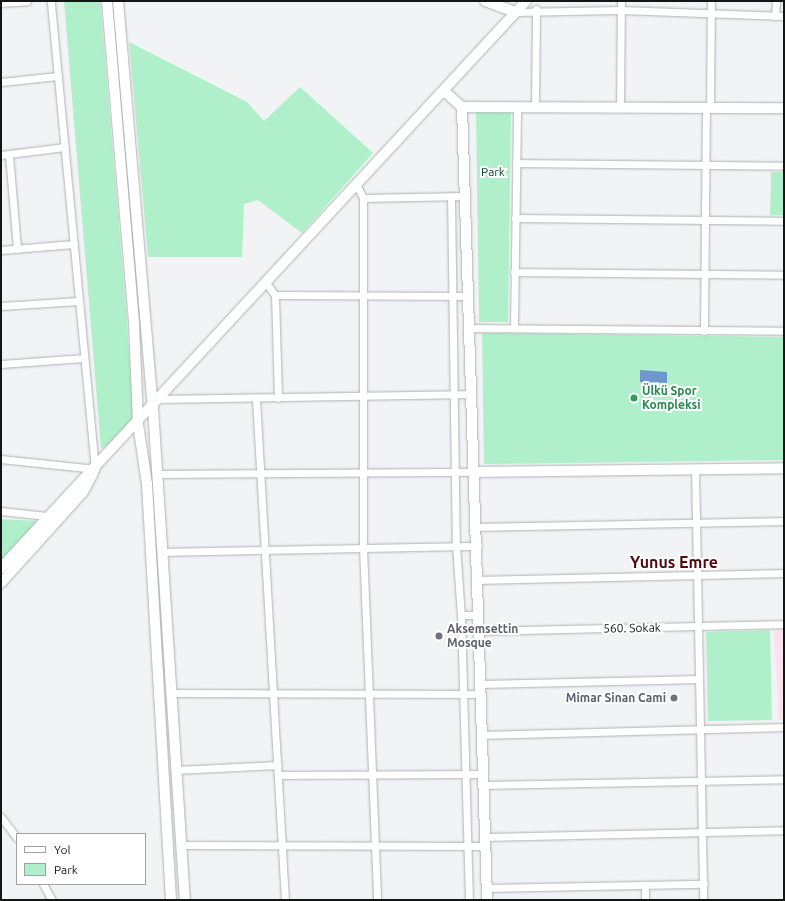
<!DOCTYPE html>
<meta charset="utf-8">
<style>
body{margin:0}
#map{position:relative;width:785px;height:901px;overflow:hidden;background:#f1f3f5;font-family:Ubuntu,sans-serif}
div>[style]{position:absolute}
.education>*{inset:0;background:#fae1eb}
.green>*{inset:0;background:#aff0ca}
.water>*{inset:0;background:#6d97cd}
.roads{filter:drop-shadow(0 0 1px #afb1b2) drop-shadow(0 0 1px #afb1b2)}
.street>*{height:7px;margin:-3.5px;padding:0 3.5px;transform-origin:3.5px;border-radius:3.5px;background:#fff}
.secondary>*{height:10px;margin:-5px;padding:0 5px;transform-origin:5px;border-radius:5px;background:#fff}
.dots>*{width:11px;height:11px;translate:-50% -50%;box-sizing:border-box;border:2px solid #fff;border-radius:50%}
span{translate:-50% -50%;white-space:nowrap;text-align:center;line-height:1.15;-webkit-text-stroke:4px #fff;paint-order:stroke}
.park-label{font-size:12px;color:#024026}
.leisure-label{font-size:12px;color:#27864d;font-weight:700}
.left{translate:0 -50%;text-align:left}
.street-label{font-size:12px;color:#141515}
.worship-label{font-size:12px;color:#5b616d;font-weight:700}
.right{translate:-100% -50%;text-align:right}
.district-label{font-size:16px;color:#500b0e;font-weight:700}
.frame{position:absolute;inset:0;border:2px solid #141515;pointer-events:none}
.legend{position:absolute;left:16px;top:833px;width:130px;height:52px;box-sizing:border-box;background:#fff;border:1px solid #a1a1a1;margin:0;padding:5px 7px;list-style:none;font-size:12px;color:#141515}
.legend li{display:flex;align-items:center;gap:8px;height:20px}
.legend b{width:20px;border:1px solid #a1a1a1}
</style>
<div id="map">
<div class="education">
<div style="clip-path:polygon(784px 630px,784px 720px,779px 720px,774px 631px)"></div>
</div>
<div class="green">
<div style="clip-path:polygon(64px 1px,100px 1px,126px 310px,133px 414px,129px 427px,110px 445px,101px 448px)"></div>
<div style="clip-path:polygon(129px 42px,247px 102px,264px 121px,300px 87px,373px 153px,302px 233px,258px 200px,244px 204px,242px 257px,148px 257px)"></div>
<div style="clip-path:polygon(476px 112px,511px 112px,508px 322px,479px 322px)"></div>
<div style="clip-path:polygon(771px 172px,784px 172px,784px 215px,770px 215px)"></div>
<div style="clip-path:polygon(482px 333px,784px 337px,784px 460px,484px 464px)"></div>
<div style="clip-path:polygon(1px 519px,37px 521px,1px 562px)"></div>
<div style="clip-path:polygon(770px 630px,772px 720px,708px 721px,706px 632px)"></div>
</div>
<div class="water">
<div style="clip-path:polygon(640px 370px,667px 372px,667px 383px,640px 382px)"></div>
</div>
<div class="roads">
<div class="street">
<div style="left:1px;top:3px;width:26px;rotate:-4deg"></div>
<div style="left:516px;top:12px;width:105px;rotate:-1.1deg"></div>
<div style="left:621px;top:10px;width:163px;rotate:2.1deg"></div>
<div style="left:775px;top:16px;width:15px;rotate:-86deg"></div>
<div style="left:1px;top:82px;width:57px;rotate:-6deg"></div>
<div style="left:535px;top:107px;width:98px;rotate:-89.4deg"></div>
<div style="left:620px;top:107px;width:106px;rotate:-89.5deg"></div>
<div style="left:710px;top:107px;width:106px;rotate:-89.5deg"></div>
<div style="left:1px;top:155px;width:64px;rotate:-7.1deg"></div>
<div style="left:9px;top:155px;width:94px;rotate:85.1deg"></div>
<div style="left:516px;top:163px;width:268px;rotate:0.6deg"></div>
<div style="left:357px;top:186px;width:13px;rotate:63deg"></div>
<div style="left:363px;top:198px;width:349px;rotate:90deg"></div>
<div style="left:363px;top:547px;width:353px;rotate:87.7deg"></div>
<div style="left:451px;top:196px;width:350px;rotate:89.2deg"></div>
<div style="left:456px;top:546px;width:69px;rotate:85.9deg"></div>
<div style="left:461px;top:615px;width:285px;rotate:88.4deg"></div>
<div style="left:363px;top:198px;width:102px;rotate:-1.1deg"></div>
<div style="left:515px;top:218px;width:269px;rotate:0.6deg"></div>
<div style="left:1px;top:250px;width:73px;rotate:-4.7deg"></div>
<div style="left:514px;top:272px;width:270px;rotate:0.6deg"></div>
<div style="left:267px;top:284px;width:14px;rotate:54deg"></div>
<div style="left:275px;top:295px;width:103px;rotate:88.3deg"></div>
<div style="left:275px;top:295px;width:194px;rotate:0.3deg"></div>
<div style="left:1px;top:306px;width:78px;rotate:-3.7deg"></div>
<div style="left:470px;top:328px;width:314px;rotate:0.5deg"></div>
<div style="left:514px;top:328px;width:221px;rotate:-89.2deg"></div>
<div style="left:704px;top:331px;width:224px;rotate:-89.5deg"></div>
<div style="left:1px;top:364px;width:83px;rotate:-4.1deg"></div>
<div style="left:161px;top:399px;width:310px;rotate:-0.9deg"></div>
<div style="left:256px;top:399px;width:502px;rotate:86.69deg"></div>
<div style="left:1px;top:459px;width:95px;rotate:6.1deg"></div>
<div style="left:95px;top:469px;width:470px;rotate:-95.4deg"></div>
<div style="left:695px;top:468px;width:432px;rotate:88.9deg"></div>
<div style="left:157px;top:474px;width:318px;rotate:-0.4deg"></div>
<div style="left:1px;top:511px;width:46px;rotate:6.2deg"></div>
<div style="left:477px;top:527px;width:307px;rotate:-1.1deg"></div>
<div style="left:162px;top:552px;width:316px;rotate:-1.1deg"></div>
<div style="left:479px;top:580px;width:305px;rotate:-1.3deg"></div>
<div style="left:461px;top:615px;width:18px"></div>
<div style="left:480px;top:631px;width:304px;rotate:-1.3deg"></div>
<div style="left:481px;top:684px;width:218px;rotate:-1.3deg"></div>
<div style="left:171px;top:693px;width:310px;rotate:0.2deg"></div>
<div style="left:482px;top:735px;width:302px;rotate:-1.5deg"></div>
<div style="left:176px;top:770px;width:102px;rotate:-2.8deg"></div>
<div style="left:278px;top:775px;width:205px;rotate:-0.3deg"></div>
<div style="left:483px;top:785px;width:301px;rotate:-1.1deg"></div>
<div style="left:1px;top:817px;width:26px;rotate:53deg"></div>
<div style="left:485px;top:837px;width:299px;rotate:-1.3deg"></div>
<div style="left:181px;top:845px;width:304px;rotate:0.2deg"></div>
<div style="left:43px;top:884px;width:18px;rotate:61deg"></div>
<div style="left:645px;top:885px;width:15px;rotate:90deg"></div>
<div style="left:487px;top:888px;width:217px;rotate:-1.1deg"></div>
</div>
<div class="secondary">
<div style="left:107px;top:1px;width:323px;rotate:85.2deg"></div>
<div style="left:134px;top:323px;width:101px;rotate:87.7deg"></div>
<div style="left:138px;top:424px;width:61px;rotate:81.5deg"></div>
<div style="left:147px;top:484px;width:417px;rotate:86.7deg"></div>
<div style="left:118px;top:1px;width:409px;rotate:85.1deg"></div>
<div style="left:153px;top:408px;width:493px;rotate:86.3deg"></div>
<div style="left:485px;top:1px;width:33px;rotate:20deg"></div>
<div style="left:444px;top:91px;width:24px;rotate:42deg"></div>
<div style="left:462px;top:107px;width:793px;rotate:88.19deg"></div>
<div style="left:462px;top:107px;width:322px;rotate:0.2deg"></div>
<div style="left:475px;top:472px;width:309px;rotate:-0.7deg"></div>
<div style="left:1px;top:568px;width:773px;rotate:-47.2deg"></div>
<div style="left:1px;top:583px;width:122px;rotate:-48deg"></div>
<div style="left:83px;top:492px;width:21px;rotate:-62deg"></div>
</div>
</div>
<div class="dots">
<div style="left:634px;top:398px;background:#2e9e5b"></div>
<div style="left:439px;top:636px;background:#6b7280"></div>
<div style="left:674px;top:698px;background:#6b7280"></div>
</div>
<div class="park-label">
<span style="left:493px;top:172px">Park</span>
</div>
<div class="leisure-label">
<span class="left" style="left:642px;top:398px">Ülkü Spor<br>Kompleksi</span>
</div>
<div class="street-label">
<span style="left:632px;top:628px;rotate:-1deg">560. Sokak</span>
</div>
<div class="worship-label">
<span class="left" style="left:447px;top:636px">Aksemsettin<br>Mosque</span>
<span class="right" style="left:666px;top:698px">Mimar Sinan Cami</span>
</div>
<div class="district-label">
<span style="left:674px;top:562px">Yunus Emre</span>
</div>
<div class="frame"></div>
<ul class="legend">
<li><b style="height:5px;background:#fff"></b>Yol</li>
<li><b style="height:11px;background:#aff0ca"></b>Park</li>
</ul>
</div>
